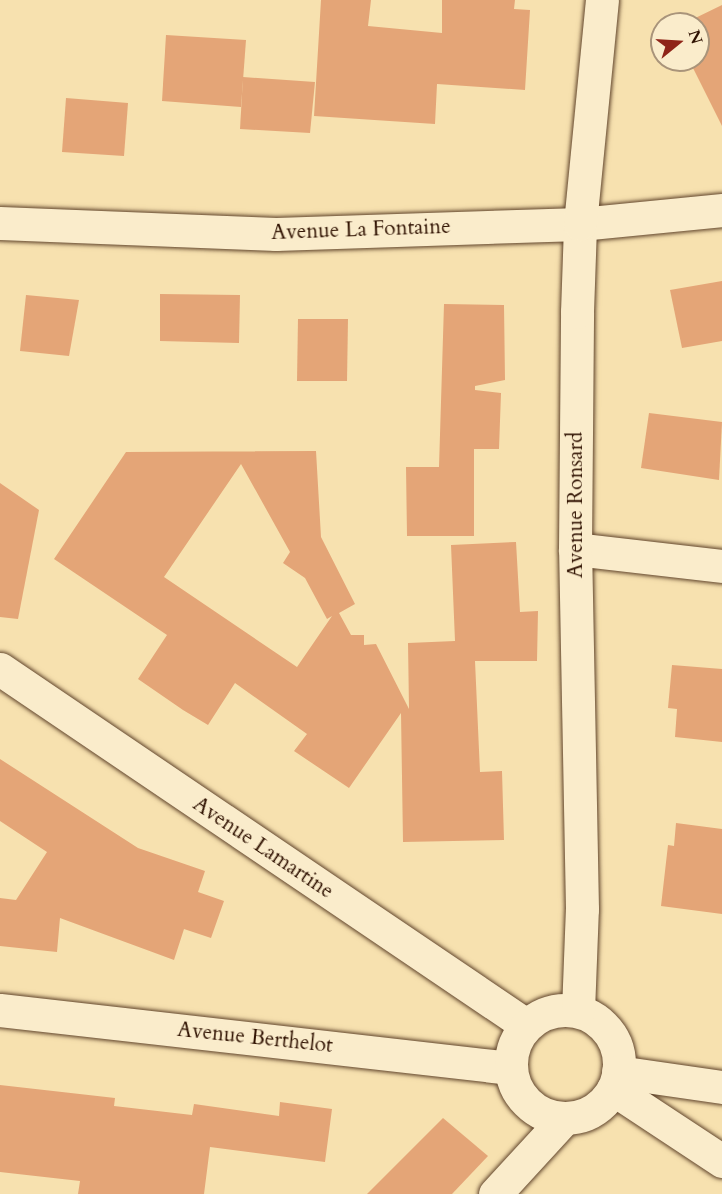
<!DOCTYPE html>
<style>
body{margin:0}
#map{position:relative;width:722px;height:1194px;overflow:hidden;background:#f7e1af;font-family:Cardo,serif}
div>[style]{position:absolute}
.building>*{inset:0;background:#e4a577}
.roads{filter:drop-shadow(0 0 2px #61452c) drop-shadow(0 0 2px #61452c)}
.street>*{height:33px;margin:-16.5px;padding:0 16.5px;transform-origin:16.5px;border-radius:16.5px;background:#faeccb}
.street>.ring{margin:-16.5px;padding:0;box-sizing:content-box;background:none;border:33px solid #faeccb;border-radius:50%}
span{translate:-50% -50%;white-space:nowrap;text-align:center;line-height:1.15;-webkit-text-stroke:4.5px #faeccb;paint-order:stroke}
.street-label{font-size:21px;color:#2f1100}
.north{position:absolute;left:650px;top:12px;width:60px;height:60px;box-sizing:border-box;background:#faeccb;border:2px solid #a9947a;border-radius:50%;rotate:72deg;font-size:16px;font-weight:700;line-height:24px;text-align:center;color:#2f1100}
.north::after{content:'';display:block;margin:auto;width:21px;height:27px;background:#8f2418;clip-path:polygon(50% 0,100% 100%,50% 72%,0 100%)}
</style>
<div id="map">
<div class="building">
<div style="clip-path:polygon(321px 0,371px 0,368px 26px,442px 33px,442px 0,515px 0,514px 9px,530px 10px,525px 90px,437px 84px,435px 124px,314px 116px)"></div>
<div style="clip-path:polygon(722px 5px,722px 126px,689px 60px,698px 60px,698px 24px,683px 24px)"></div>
<div style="clip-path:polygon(166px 35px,246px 40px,241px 107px,162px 101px)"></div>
<div style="clip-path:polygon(243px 77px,315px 82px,310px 133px,240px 129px)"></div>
<div style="clip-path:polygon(66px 98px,128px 103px,124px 156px,62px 152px)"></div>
<div style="clip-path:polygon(722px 281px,722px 341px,682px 348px,670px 290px)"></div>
<div style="clip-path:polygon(160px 294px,240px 295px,239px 343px,160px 341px)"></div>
<div style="clip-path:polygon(26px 295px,79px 300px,69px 356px,20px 351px)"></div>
<div style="clip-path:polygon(444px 304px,504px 305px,505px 380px,475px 386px,475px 390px,501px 393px,499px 449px,474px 449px,474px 536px,407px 536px,406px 467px,439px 467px)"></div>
<div style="clip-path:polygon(298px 319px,348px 319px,347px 381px,297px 381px)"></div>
<div style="clip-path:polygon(649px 413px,722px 422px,719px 480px,641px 468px)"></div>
<div style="clip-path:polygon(evenodd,316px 451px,321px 537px,355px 604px,339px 613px,351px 635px,364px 635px,364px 645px,376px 644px,409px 709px,408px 643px,455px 641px,451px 545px,516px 542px,520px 612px,538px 611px,537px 661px,475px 661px,480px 772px,502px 771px,504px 840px,403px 842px,401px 713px,349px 788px,294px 751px,307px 734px,235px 683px,208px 725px,183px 710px,138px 679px,167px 635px,54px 559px,126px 452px,316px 451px,241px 464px,290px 552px,283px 563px,305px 578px,327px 619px,332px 616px,297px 667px,164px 577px,241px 464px)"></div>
<div style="clip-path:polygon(0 483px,39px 510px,18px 619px,0 617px)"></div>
<div style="clip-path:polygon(672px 665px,722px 669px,722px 742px,675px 737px,677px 709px,668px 708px)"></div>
<div style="clip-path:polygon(0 759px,138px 848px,205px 871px,198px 892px,224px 901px,211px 938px,184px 929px,174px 960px,60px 918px,57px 952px,0 946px,0 898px,16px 900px,47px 852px,0 821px)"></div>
<div style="clip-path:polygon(676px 823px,722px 829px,722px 914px,661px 906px,668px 845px,674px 846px)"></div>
<div style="clip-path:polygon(0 1085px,115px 1098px,114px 1106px,192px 1115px,194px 1104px,279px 1116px,280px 1102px,332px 1109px,325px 1162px,210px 1147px,204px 1194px,78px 1194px,80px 1181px,0 1172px)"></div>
<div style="clip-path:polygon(443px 1118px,488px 1156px,452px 1194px,367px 1194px)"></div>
</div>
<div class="roads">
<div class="street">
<div style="left:0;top:223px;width:276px;rotate:2.3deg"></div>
<div style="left:276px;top:234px;width:304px;rotate:-1.9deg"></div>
<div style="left:580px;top:224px;width:143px;rotate:-5.6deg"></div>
<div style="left:575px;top:549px;width:148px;rotate:6.6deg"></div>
<div style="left:0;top:669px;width:635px;rotate:34.09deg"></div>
<div style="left:0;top:1010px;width:514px;rotate:6.48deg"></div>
<div class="ring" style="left:511px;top:1010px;width:75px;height:75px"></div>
<div style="left:578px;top:1011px;width:102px;rotate:-87.8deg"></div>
<div style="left:582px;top:909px;width:360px;rotate:-91.1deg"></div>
<div style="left:575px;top:549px;width:237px;rotate:-89.5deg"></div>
<div style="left:577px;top:312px;width:88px;rotate:-88deg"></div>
<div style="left:580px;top:224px;width:225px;rotate:-84.4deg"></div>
<div style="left:618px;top:1072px;width:105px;rotate:8.2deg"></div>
<div style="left:613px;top:1089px;width:131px;rotate:33.4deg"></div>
<div style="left:495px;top:1194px;width:103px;rotate:-47.4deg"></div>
</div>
</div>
<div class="street-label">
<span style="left:361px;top:230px;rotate:-2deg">Avenue La Fontaine</span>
<span style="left:576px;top:505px;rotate:-90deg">Avenue Ronsard</span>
<span style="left:263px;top:848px;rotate:34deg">Avenue Lamartine</span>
<span style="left:255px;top:1038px;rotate:6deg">Avenue Berthelot</span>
</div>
<div class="north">N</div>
</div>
